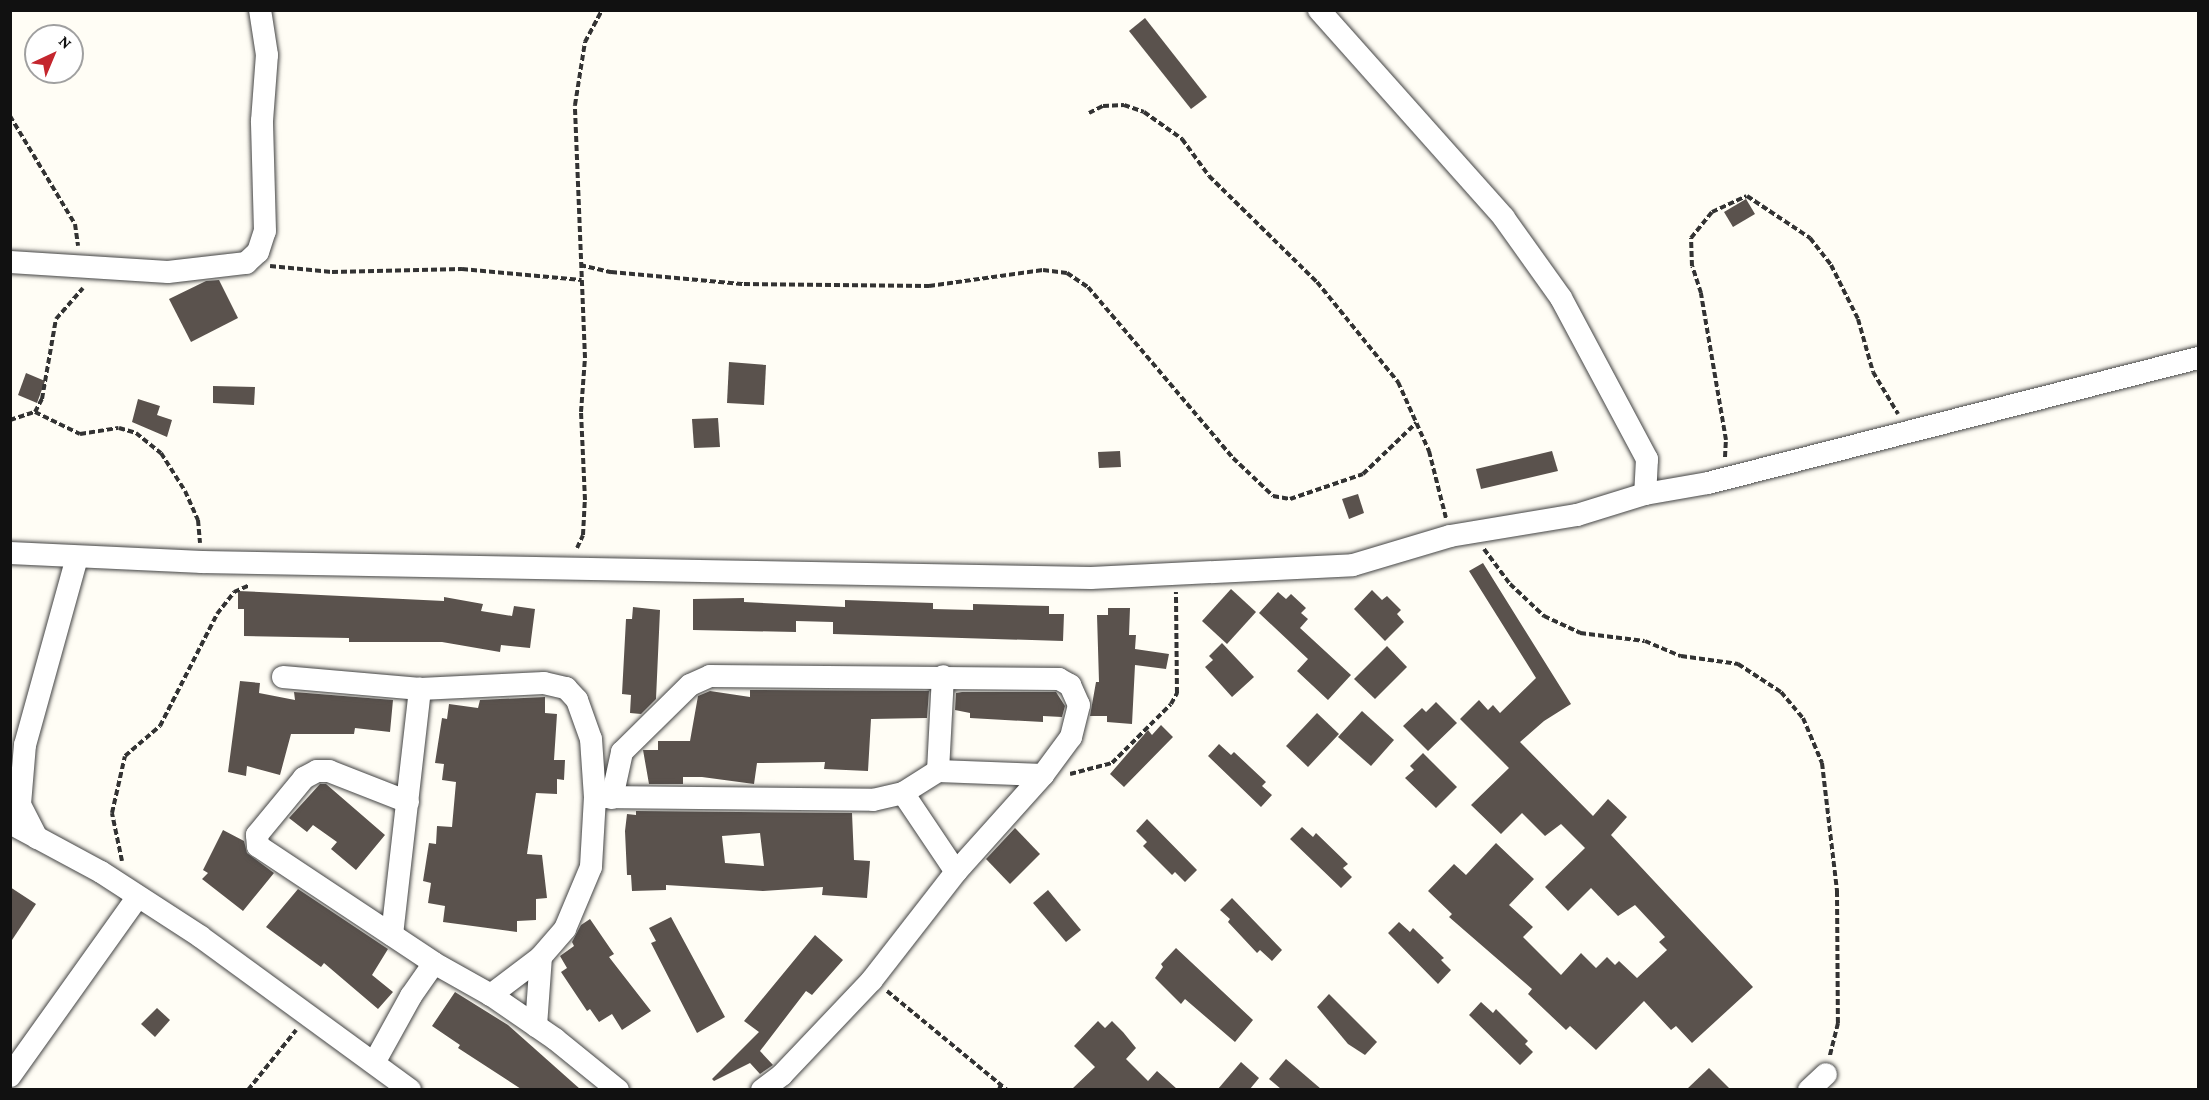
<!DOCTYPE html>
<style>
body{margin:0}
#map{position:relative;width:2209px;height:1100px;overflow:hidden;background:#fffdf5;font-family:"Crimson Pro",serif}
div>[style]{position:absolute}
.building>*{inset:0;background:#5a524d}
.path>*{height:4px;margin-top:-2px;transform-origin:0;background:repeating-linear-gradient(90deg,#333 0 6px,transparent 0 9px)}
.roads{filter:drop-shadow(0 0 2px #444) drop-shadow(0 0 2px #444)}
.street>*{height:22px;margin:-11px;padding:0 11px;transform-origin:11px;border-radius:11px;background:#fff}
span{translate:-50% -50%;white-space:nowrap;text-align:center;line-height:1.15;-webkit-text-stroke:6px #fff;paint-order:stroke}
.frame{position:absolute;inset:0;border:12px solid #111;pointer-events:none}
.north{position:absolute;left:24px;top:24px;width:60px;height:60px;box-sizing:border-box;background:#fff;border:2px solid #a0a0a0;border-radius:50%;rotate:44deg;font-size:16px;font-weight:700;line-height:24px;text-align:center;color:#111}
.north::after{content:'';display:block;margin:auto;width:21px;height:27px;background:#c4262e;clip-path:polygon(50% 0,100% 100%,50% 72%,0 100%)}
</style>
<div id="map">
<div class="building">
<div style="clip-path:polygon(1145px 18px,1207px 97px,1191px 109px,1129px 31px)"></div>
<div style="clip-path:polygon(1746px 199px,1755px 214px,1733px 227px,1724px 212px)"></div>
<div style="clip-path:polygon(219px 280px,238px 318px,191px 342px,169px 299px,206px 281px)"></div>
<div style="clip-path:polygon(729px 362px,766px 365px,764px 405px,727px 403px)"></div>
<div style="clip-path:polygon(26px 373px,45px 381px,37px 403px,18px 395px)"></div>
<div style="clip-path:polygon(213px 386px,255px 387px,254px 405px,213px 403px)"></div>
<div style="clip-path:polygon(138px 399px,160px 406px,157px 415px,172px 420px,167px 437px,132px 422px)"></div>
<div style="clip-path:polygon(718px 418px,720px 447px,694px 448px,692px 419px)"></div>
<div style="clip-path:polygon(1120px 451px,1121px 467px,1099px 468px,1098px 452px)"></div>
<div style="clip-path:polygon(1552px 451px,1558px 471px,1481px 489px,1476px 469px)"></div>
<div style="clip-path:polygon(1358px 494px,1364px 513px,1349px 519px,1342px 499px)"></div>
<div style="clip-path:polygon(1483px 563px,1571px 704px,1544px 721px,1520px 742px,1593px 816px,1608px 799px,1627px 817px,1611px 835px,1753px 987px,1692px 1043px,1676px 1026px,1671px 1030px,1644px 1001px,1596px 1050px,1570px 1026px,1566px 1030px,1528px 994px,1532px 989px,1449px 917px,1452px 914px,1428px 891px,1454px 864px,1466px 875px,1496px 843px,1534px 879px,1509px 905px,1533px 927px,1523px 937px,1561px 975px,1581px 953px,1596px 968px,1607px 957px,1615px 965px,1619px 961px,1637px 978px,1667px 950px,1659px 942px,1665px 937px,1635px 905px,1618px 916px,1591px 888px,1568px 911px,1545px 887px,1585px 848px,1561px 824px,1545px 836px,1522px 813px,1501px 834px,1471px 805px,1509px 768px,1460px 719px,1479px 700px,1488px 710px,1493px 705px,1500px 713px,1536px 678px,1469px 571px)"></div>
<div style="clip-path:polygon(1231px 589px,1256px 612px,1227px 644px,1202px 621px)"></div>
<div style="clip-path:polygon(1372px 590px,1382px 600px,1387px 596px,1401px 610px,1397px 614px,1404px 622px,1385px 641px,1354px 609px)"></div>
<div style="clip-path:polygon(238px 591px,444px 601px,444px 597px,483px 604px,481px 611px,512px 616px,514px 606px,535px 609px,530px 648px,501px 645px,500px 652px,442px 642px,349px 642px,349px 638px,244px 636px,244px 609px,238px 609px)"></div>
<div style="clip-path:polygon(1278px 592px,1286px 599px,1291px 594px,1306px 608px,1301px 613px,1308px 619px,1300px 628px,1351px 675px,1328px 700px,1297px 671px,1308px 659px,1259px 613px)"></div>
<div style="clip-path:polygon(744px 598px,744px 602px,845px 607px,845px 600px,933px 603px,933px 609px,973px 610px,973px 604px,1049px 606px,1049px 614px,1064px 614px,1063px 641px,833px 634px,833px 622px,796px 621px,796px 632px,693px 630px,693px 599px)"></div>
<div style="clip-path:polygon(633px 607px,660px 610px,656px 699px,641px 714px,630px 713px,631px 695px,622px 694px,626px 619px,632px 619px)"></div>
<div style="clip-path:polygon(1108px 608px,1130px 608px,1129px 635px,1136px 635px,1135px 649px,1169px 654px,1166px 669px,1135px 665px,1132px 724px,1107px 722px,1107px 716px,1090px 716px,1096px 682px,1099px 682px,1097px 615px,1108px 615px)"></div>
<div style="clip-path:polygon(1222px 643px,1254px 677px,1232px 697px,1205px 667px,1213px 660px,1209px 656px)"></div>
<div style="clip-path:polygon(1387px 646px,1407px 667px,1375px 699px,1354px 679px)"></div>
<div style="clip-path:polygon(240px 681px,260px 683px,259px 693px,295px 700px,294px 692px,393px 700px,390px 732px,355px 728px,354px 734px,291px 734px,280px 775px,247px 766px,246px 776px,228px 772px)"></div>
<div style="clip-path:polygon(750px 690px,929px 691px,927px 718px,871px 719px,868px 771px,824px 769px,825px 762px,757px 763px,754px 784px,702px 777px,683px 777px,683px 784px,649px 784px,643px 750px,658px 750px,658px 741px,690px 741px,698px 696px,710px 691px,750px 697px)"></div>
<div style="clip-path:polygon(962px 692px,1056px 692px,1065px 706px,1062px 717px,1043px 716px,1043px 722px,970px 718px,970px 713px,955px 710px,956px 693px)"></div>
<div style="clip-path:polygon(545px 697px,545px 713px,557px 714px,554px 760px,565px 760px,564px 780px,557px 779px,557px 794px,536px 793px,527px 854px,542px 855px,547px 898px,536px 899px,536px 920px,517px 921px,517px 932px,443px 922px,445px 906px,428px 903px,431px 883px,423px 881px,429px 843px,436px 844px,437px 826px,452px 827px,456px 782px,442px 780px,444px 764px,435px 763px,442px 718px,447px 719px,449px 704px,478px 708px,480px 700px)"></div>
<div style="clip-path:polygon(1436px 702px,1457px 723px,1428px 751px,1403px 726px,1422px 708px,1426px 712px)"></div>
<div style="clip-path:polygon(1362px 711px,1394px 740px,1371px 766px,1338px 737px)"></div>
<div style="clip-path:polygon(1317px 713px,1339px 734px,1308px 767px,1286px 746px)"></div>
<div style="clip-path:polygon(1161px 725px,1173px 737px,1124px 787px,1110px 774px,1148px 730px,1152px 735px)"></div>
<div style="clip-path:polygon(1219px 744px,1231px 755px,1234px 752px,1266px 782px,1262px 786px,1272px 795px,1261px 807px,1208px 756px)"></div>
<div style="clip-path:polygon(1423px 753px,1457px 787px,1436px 808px,1405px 778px,1414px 770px,1410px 766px)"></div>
<div style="clip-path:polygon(320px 784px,326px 784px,385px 835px,356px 870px,331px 849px,337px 842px,313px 825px,307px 832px,289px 818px)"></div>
<div style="clip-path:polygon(evenodd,636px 811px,852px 813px,854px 860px,870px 861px,867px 898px,822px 895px,823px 887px,763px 891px,666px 885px,666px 890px,632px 891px,631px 875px,627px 875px,625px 831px,627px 814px,636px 815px,636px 811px,760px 833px,764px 866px,725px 863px,722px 836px,760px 833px)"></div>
<div style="clip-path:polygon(1147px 819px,1197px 870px,1185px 882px,1175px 872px,1172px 875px,1143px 846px,1147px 842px,1136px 831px)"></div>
<div style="clip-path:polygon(1302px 827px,1313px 837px,1316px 833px,1348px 864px,1343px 868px,1352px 877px,1341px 888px,1290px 839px)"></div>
<div style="clip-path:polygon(1015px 828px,1040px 854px,1010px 884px,986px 859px)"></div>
<div style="clip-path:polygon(223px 830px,244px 841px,247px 853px,274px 873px,243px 911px,202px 879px,208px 873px,203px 870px)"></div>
<div style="clip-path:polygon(10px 887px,36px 904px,10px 943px)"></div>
<div style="clip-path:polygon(298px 889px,388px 949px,372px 975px,393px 992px,378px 1009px,324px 963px,321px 967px,266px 927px)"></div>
<div style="clip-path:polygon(1048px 890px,1081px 930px,1066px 942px,1033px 903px)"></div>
<div style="clip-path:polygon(1232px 898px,1282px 950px,1272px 961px,1260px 950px,1257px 953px,1228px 922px,1230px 919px,1220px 910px)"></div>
<div style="clip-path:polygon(671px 917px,725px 1017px,697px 1033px,651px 943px,656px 941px,649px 928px)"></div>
<div style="clip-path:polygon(590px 919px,614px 954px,609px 957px,651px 1011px,622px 1030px,612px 1014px,599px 1022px,590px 1009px,587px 1011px,561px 972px,567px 968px,560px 956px,574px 946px,572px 942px,581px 925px)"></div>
<div style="clip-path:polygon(1399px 922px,1410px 932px,1413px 928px,1444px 958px,1441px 960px,1451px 970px,1438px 984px,1388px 933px)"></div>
<div style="clip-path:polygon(815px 935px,843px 960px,812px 995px,806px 991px,760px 1051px,773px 1065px,760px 1074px,750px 1063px,714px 1081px,712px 1079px,759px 1032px,744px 1021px)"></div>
<div style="clip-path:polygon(1176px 948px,1253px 1020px,1235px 1042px,1185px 999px,1181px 1004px,1155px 978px,1163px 967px,1161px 964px)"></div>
<div style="clip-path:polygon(455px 992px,508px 1025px,580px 1089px,521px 1089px,458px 1048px,460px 1045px,432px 1026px)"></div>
<div style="clip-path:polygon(1329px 994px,1377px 1042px,1365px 1055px,1348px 1044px,1317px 1007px)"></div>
<div style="clip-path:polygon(1481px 1002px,1493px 1013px,1496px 1009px,1528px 1041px,1525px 1044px,1533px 1052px,1520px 1065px,1469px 1015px)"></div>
<div style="clip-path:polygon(157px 1008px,170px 1020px,155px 1037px,141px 1024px)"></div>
<div style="clip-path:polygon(1098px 1021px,1105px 1028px,1112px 1021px,1123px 1032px,1136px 1048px,1126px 1059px,1148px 1081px,1157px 1071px,1177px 1089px,1072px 1089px,1095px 1067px,1074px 1046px)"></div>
<div style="clip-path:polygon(1286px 1059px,1321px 1089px,1281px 1089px,1269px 1079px)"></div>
<div style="clip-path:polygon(1241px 1062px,1259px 1078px,1250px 1089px,1218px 1089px)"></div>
<div style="clip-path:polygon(1709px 1068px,1730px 1089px,1687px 1089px)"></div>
</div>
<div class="path">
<div style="left:1089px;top:113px;width:16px;rotate:-27deg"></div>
<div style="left:1103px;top:106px;width:21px;rotate:-3deg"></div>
<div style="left:1124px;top:105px;width:21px;rotate:19deg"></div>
<div style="left:1144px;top:112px;width:47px;rotate:35.4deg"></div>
<div style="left:1182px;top:139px;width:46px;rotate:53.9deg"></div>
<div style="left:1209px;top:176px;width:151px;rotate:44.5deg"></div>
<div style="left:1317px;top:282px;width:129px;rotate:51deg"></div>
<div style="left:1398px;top:382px;width:76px;rotate:65.8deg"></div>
<div style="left:1429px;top:451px;width:69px;rotate:75.8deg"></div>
<div style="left:10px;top:116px;width:126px;rotate:59deg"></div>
<div style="left:75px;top:224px;width:22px;rotate:82deg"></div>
<div style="left:580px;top:265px;width:32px;rotate:13deg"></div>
<div style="left:611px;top:272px;width:134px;rotate:5.2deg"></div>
<div style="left:744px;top:284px;width:185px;rotate:0.6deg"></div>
<div style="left:929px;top:286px;width:115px;rotate:-8deg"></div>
<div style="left:1043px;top:270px;width:24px;rotate:7deg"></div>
<div style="left:1067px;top:273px;width:25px;rotate:34deg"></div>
<div style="left:1088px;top:287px;width:224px;rotate:49.7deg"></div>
<div style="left:1233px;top:458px;width:55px;rotate:43.5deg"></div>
<div style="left:1273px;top:496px;width:17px;rotate:10deg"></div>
<div style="left:1290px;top:499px;width:77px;rotate:-18.9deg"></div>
<div style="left:1363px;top:474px;width:74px;rotate:-43.9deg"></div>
<div style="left:270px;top:266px;width:62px;rotate:5.5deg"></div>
<div style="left:332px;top:272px;width:130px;rotate:-1.3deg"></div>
<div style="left:462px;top:269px;width:120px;rotate:5.3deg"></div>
<div style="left:35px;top:412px;width:15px;rotate:-62deg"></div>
<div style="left:42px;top:399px;width:81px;rotate:-80.1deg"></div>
<div style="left:56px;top:319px;width:41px;rotate:-48.9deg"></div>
<div style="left:10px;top:420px;width:26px;rotate:-18deg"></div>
<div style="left:35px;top:412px;width:50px;rotate:26.1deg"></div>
<div style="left:80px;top:434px;width:39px;rotate:-9deg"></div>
<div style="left:119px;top:428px;width:18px;rotate:16deg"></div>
<div style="left:136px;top:433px;width:32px;rotate:39deg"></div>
<div style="left:161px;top:453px;width:45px;rotate:57.7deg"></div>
<div style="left:185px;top:491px;width:32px;rotate:66deg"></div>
<div style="left:198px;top:520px;width:23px;rotate:85deg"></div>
<div style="left:1725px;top:457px;width:17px;rotate:-87deg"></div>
<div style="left:1726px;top:440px;width:149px;rotate:-99.7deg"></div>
<div style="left:1701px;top:293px;width:28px;rotate:-108deg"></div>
<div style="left:1692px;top:266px;width:28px;rotate:-92deg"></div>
<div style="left:1691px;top:238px;width:33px;rotate:-51deg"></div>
<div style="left:1712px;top:212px;width:38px;rotate:-25deg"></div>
<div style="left:1747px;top:196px;width:76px;rotate:33.7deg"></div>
<div style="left:1810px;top:238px;width:34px;rotate:52deg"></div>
<div style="left:1831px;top:265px;width:60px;rotate:63.4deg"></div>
<div style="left:1858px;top:319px;width:55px;rotate:74.2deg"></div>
<div style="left:1873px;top:372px;width:49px;rotate:59.2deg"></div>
<div style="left:577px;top:548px;width:14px;rotate:-65deg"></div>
<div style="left:583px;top:535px;width:35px;rotate:-87deg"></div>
<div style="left:585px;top:500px;width:88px;rotate:-92.6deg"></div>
<div style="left:581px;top:412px;width:54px;rotate:-85.8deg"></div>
<div style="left:585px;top:358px;width:253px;rotate:-92.3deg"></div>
<div style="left:575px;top:105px;width:64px;rotate:-81deg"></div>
<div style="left:585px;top:42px;width:36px;rotate:-62deg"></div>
<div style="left:1484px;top:549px;width:44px;rotate:53.4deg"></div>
<div style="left:1510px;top:584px;width:47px;rotate:43.3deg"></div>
<div style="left:1544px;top:616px;width:40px;rotate:25deg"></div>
<div style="left:1580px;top:633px;width:65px;rotate:7deg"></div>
<div style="left:1645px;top:641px;width:39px;rotate:23deg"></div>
<div style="left:1681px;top:656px;width:58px;rotate:8deg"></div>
<div style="left:1738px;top:664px;width:51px;rotate:33.1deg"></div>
<div style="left:1781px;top:692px;width:34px;rotate:50deg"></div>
<div style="left:1803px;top:718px;width:49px;rotate:67.1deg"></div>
<div style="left:1822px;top:763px;width:129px;rotate:83.3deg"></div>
<div style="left:1837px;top:891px;width:132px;rotate:89.6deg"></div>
<div style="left:1838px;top:1023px;width:34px;rotate:104deg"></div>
<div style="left:1070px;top:774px;width:43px;rotate:-14.7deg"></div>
<div style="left:1112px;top:763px;width:83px;rotate:-45deg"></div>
<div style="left:1171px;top:704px;width:13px;rotate:-61deg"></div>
<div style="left:1177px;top:693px;width:101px;rotate:-90.6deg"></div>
<div style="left:122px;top:861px;width:49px;rotate:-101.8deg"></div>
<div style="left:112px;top:813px;width:58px;rotate:-77.2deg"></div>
<div style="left:125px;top:756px;width:46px;rotate:-40.6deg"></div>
<div style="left:160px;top:726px;width:126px;rotate:-63deg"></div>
<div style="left:217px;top:614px;width:28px;rotate:-52deg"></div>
<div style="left:234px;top:592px;width:17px;rotate:-24deg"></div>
<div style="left:887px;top:991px;width:156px;rotate:39.5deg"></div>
<div style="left:248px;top:1090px;width:77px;rotate:-51.3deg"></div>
<div style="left:999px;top:1090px;width:6px;rotate:-72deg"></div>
</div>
<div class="roads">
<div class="street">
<div style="left:1319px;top:10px;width:278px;rotate:48.3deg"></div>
<div style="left:1504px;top:218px;width:98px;rotate:54.5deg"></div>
<div style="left:1561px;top:298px;width:183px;rotate:61.9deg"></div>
<div style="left:1647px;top:459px;width:35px;rotate:93deg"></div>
<div style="left:10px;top:262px;width:158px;rotate:3.6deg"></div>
<div style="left:168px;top:272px;width:79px;rotate:-6.6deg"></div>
<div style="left:246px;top:263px;width:16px;rotate:-43deg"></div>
<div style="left:258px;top:252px;width:22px;rotate:-72deg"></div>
<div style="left:265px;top:231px;width:110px;rotate:-91.6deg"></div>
<div style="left:262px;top:121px;width:66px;rotate:-85.7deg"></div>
<div style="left:267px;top:55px;width:46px;rotate:-98.8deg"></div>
<div style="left:10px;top:553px;width:192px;rotate:2.7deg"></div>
<div style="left:202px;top:562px;width:889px;rotate:1.03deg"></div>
<div style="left:1091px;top:578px;width:262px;rotate:-2.8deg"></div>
<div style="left:1353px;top:565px;width:101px;rotate:-16.6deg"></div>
<div style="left:1450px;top:536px;width:129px;rotate:-9.4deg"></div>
<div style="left:1577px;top:515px;width:71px;rotate:-17.2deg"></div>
<div style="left:1645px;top:494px;width:64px;rotate:-9.9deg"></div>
<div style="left:1708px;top:483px;width:506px;rotate:-14.31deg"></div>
<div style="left:283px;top:677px;width:138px;rotate:5deg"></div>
<div style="left:420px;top:689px;width:124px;rotate:-2.8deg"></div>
<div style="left:544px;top:683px;width:23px;rotate:13deg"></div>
<div style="left:566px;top:688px;width:16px;rotate:47deg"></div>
<div style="left:577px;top:700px;width:41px;rotate:70.3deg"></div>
<div style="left:591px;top:739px;width:58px;rotate:86.1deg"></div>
<div style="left:595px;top:797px;width:70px;rotate:93.3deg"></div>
<div style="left:591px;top:867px;width:67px;rotate:112.8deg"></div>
<div style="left:565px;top:929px;width:37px;rotate:131deg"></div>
<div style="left:541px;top:957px;width:63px;rotate:142.8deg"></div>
<div style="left:938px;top:771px;width:95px;rotate:-87deg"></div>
<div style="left:903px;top:793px;width:95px;rotate:56.1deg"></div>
<div style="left:599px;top:797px;width:274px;rotate:0.6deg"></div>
<div style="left:873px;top:800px;width:31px;rotate:-13deg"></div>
<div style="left:903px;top:793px;width:41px;rotate:-32.2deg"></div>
<div style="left:938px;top:771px;width:105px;rotate:2.2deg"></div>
<div style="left:612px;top:798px;width:47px;rotate:-77.7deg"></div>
<div style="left:622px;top:752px;width:95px;rotate:-44.6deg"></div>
<div style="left:690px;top:685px;width:22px;rotate:-24deg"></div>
<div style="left:710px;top:676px;width:349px;rotate:0.5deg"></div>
<div style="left:1059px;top:679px;width:13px;rotate:29deg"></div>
<div style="left:1070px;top:685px;width:22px;rotate:66deg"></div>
<div style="left:1079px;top:705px;width:33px;rotate:104deg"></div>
<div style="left:1071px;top:737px;width:47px;rotate:126.4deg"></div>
<div style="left:1043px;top:775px;width:130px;rotate:131.9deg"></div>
<div style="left:956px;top:872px;width:137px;rotate:127.9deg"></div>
<div style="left:872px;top:980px;width:131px;rotate:133.5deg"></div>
<div style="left:782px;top:1075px;width:25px;rotate:143deg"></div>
<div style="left:408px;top:802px;width:85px;rotate:-158.6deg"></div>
<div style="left:329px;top:771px;width:12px;rotate:180deg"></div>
<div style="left:317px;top:771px;width:15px;rotate:152deg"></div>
<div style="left:304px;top:778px;width:74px;rotate:129.5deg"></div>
<div style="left:257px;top:835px;width:11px;rotate:85deg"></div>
<div style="left:258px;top:846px;width:211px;rotate:33.6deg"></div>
<div style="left:10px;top:823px;width:103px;rotate:28.3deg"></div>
<div style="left:101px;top:872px;width:119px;rotate:33deg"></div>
<div style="left:201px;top:937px;width:259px;rotate:36.2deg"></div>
<div style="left:37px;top:838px;width:38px;rotate:-117deg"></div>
<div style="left:20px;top:804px;width:59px;rotate:-85.2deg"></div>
<div style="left:25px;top:745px;width:194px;rotate:-74.5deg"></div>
<div style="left:392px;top:935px;width:248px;rotate:-83.5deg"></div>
<div style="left:536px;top:1026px;width:69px;rotate:-85.9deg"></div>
<div style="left:374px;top:1063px;width:77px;rotate:-61.1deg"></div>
<div style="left:411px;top:996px;width:40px;rotate:-55.1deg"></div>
<div style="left:434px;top:963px;width:65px;rotate:29.3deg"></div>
<div style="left:491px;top:995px;width:78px;rotate:34.5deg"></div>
<div style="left:555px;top:1039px;width:81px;rotate:39deg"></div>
<div style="left:10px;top:1076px;width:219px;rotate:-54.5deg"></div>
<div style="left:1809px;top:1090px;width:23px;rotate:-43deg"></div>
</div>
</div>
<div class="frame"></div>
<div class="north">N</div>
</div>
